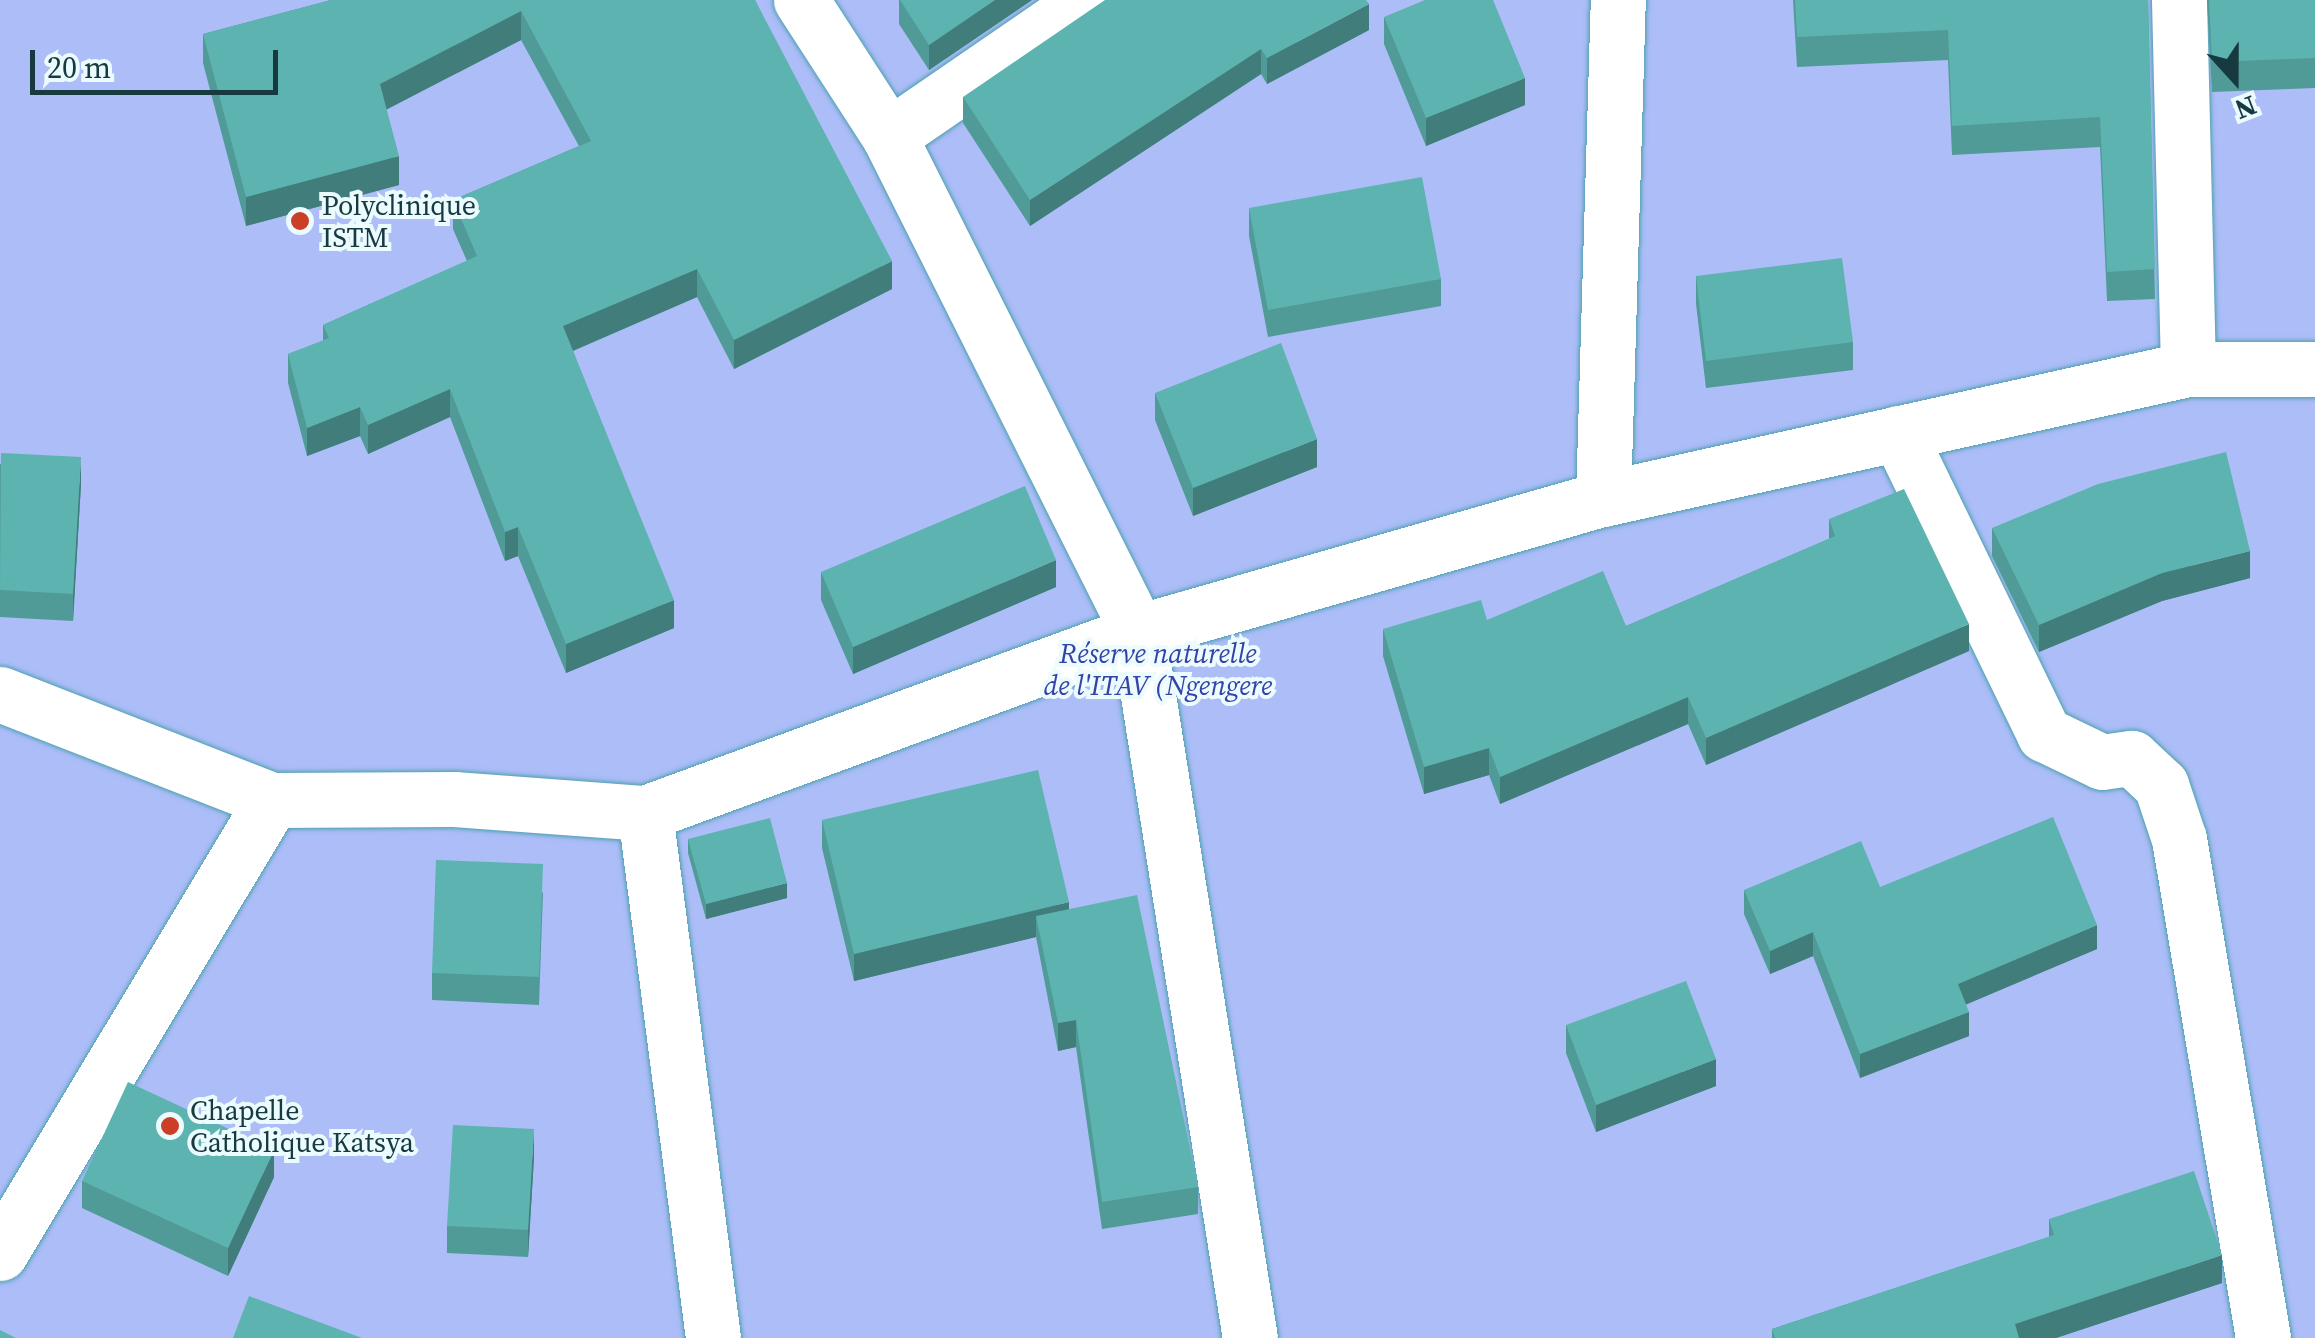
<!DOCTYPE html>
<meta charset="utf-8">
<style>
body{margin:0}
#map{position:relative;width:2315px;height:1338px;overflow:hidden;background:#93e5f7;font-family:"Source Serif 4",serif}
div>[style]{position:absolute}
.green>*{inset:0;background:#acbdf8}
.roads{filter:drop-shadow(0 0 2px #4da0b1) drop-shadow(0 0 2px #4da0b1)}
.street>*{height:55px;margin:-27.5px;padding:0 27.5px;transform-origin:27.5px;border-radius:27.5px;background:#fff}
.wall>*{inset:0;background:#509a97}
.shaded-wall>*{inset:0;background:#417d7b}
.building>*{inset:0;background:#5db3b0}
.dots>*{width:28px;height:28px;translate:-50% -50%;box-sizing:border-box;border:5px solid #ebfbfe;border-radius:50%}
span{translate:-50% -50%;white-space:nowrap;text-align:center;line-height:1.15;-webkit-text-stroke:8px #ebfbfe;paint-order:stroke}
.poi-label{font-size:28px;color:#173a41}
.left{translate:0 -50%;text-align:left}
.park-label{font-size:28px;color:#3643a6;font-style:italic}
.north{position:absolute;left:2185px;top:30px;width:100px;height:100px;-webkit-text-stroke:8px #ebfbfe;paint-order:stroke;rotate:159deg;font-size:28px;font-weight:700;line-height:40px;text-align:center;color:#173a41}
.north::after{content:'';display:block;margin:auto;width:35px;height:45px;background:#173a41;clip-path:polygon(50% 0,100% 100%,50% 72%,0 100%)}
.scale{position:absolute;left:30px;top:50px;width:248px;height:45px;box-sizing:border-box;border:5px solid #173a41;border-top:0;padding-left:12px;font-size:30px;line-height:35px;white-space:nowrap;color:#173a41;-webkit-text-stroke:8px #ebfbfe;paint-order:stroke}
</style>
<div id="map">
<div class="green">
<div style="clip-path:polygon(0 0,2315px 0,2315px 1338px,0 1338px)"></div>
</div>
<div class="roads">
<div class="street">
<div style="left:801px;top:0;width:162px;rotate:57.1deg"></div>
<div style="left:889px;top:136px;width:555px;rotate:63.34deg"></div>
<div style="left:1138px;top:632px;width:715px;rotate:80.99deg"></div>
<div style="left:2179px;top:0;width:369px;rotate:88.6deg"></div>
<div style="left:889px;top:136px;width:240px;rotate:-34.5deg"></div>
<div style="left:1898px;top:433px;width:335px;rotate:64.1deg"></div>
<div style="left:2044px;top:734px;width:64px;rotate:25.8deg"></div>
<div style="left:2102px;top:762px;width:30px;rotate:-8deg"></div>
<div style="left:2132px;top:758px;width:40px;rotate:43deg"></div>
<div style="left:2161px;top:785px;width:57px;rotate:71.6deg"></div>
<div style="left:2179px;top:839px;width:506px;rotate:80.44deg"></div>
<div style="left:1603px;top:499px;width:499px;rotate:-88.3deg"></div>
<div style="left:0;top:694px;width:292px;rotate:21.3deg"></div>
<div style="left:272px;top:800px;width:182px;rotate:-0.3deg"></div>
<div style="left:454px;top:799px;width:192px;rotate:4.2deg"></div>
<div style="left:645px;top:813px;width:525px;rotate:-20.16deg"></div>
<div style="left:1138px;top:632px;width:484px;rotate:-16deg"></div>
<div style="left:1603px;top:499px;width:599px;rotate:-12.53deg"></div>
<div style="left:2188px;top:369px;width:127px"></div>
<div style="left:645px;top:813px;width:529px;rotate:82.62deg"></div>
<div style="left:0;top:1253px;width:528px;rotate:-59.02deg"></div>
</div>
</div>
<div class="wall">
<div style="clip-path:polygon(331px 0,755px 0,892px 289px,734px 369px,697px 297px,573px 351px,674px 628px,566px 673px,518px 556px,505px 561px,450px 417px,368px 454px,360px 436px,307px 456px,288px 383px,288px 354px,323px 341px,323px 325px,467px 261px,453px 229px,453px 200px,579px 146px,521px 40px,386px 109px,399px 185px,246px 226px,203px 63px,203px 34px)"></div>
<div style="clip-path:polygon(899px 0,1032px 0,929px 70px,899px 24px)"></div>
<div style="clip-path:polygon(1793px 0,2148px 0,2155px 299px,2107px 301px,2100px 147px,1952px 155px,1948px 60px,1797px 67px)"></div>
<div style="clip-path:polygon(2207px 0,2315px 0,2315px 88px,2212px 92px)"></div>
<div style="clip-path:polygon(1384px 17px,1525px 105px,1426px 146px,1384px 44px)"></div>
<div style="clip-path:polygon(1369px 30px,1267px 84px,1261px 74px,1030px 226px,963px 123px,963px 97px)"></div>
<div style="clip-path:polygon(1249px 208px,1441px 279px,1441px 306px,1268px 337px,1249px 236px)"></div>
<div style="clip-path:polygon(1696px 276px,1853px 342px,1853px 370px,1706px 388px,1696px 304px)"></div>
<div style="clip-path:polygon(1155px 393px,1317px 467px,1193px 516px,1155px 420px)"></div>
<div style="clip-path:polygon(0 464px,81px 484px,73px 621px,0 617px)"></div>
<div style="clip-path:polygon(1829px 519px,1969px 651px,1706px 765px,1688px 724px,1500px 804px,1489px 775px,1424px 794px,1383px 656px,1383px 629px,1487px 620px,1626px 626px,1829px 539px)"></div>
<div style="clip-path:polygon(1992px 528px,2250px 578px,2162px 601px,2039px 652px,1992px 556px)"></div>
<div style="clip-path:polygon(821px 572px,1056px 587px,853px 674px,821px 600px)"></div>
<div style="clip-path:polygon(822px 820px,1069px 909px,1198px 1187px,1198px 1214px,1102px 1229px,1076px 1047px,1058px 1051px,1036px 937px,854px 981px,822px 848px)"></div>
<div style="clip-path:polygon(688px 839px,787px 898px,706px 919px,688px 853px)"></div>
<div style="clip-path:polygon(1880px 887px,2097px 949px,1966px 1004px,1969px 1036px,1860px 1078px,1813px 956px,1770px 974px,1744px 914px,1744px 890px)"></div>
<div style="clip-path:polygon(543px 892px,539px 1005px,432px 1000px,432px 973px)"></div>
<div style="clip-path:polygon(1566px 1025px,1716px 1086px,1596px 1132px,1566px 1053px)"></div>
<div style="clip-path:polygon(534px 1157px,528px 1257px,447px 1253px,447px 1226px)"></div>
<div style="clip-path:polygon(274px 1177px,228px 1276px,82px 1208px,82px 1181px)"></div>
<div style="clip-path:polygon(2049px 1219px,2222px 1283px,2056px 1338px,1772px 1338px,1772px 1329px,2049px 1237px)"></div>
</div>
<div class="shaded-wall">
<div style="clip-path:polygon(995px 0,1032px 0,929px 70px,929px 45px)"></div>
<div style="clip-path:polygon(1369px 4px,1369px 30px,1267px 84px,1267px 58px)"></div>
<div style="clip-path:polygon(521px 11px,521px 40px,380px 113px,380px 84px)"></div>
<div style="clip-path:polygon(1261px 49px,1261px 74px,1030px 226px,1030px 200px)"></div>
<div style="clip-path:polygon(1525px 78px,1525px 105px,1426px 146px,1426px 118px)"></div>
<div style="clip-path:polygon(399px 156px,399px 185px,246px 226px,246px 197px)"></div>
<div style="clip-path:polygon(892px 261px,892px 289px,734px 369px,734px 340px)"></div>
<div style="clip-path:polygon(697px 269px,697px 297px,563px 355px,563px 326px)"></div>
<div style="clip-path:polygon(450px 389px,450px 417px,368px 454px,368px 425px)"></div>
<div style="clip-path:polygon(360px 407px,360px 436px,307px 456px,307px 428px)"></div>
<div style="clip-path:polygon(1317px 439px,1317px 467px,1193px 516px,1193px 488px)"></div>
<div style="clip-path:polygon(81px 457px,81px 484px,73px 621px,73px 594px)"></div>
<div style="clip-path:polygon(518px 527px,518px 556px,505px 561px,505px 532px)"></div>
<div style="clip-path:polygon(2250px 551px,2250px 578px,2162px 601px,2039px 652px,2039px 625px,2162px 573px)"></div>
<div style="clip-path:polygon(1056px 560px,1056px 587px,853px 674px,853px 647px)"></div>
<div style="clip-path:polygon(674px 600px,674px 628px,566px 673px,566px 644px)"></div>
<div style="clip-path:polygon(1969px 624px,1969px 651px,1706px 765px,1706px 738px)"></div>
<div style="clip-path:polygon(1688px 697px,1688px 724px,1500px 804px,1500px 777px)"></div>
<div style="clip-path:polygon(1489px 748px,1489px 775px,1424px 794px,1424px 767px)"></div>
<div style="clip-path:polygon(787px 883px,787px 898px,706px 919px,706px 904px)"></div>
<div style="clip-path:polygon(1069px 902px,1069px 929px,1036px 916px,1036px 937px,854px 981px,854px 954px)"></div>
<div style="clip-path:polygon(2097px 925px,2097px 949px,1958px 1008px,1958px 984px)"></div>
<div style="clip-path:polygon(1813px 932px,1813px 956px,1770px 974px,1770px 951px)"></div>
<div style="clip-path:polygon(1969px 1012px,1969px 1036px,1860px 1078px,1860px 1054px)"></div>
<div style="clip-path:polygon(1076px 1020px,1076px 1047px,1058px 1051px,1058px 1023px)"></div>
<div style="clip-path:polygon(1716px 1059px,1716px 1086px,1596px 1132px,1596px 1105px)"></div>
<div style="clip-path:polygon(534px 1129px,534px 1157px,528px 1257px,528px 1230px)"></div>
<div style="clip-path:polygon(274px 1150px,274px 1177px,228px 1276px,228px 1248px)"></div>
<div style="clip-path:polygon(2222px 1255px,2222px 1283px,2056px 1338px,2015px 1338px,2015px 1324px)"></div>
</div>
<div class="building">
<div style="clip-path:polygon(331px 0,755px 0,892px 261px,734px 340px,697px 269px,563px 326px,674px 600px,566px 644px,518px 527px,505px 532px,450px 389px,368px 425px,360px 407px,307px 428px,288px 354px,329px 338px,323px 325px,477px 256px,453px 200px,591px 141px,521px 11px,380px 84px,399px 156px,246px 197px,203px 34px)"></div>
<div style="clip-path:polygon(900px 0,995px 0,929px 45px)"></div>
<div style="clip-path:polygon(1105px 0,1366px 0,1369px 4px,1267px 58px,1261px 49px,1030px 200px,963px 97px)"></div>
<div style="clip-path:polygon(1425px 0,1493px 0,1525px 78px,1426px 118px,1384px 17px)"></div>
<div style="clip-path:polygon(1795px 0,2148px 0,2155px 269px,2107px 272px,2100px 117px,1952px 126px,1948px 30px,1797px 37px)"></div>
<div style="clip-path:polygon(2209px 0,2315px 0,2315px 58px,2212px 62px)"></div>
<div style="clip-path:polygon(1422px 177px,1441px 279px,1268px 310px,1249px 208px)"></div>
<div style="clip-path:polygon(1842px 258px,1853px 342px,1706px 361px,1696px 276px)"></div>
<div style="clip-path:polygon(1281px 343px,1317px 439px,1193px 488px,1155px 393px)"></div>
<div style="clip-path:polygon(2226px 452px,2250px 551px,2162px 573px,2039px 625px,1992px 528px,2098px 484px)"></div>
<div style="clip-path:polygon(1px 453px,81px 457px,73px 594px,0 590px)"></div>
<div style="clip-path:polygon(1025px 486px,1056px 560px,853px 647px,821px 572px)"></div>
<div style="clip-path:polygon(1904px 489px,1969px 624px,1706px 738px,1688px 697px,1500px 777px,1489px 748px,1424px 767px,1383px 629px,1481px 600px,1487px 620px,1603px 571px,1626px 626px,1835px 536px,1829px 519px)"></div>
<div style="clip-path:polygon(1038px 770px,1069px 902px,854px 954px,822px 820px)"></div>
<div style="clip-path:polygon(2053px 817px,2097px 925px,1958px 984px,1969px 1012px,1860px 1054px,1813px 932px,1770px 951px,1744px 890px,1861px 841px,1880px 887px)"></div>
<div style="clip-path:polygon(770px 818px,787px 883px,706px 904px,688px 839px)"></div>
<div style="clip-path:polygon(436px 860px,543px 864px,539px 977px,432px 973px)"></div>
<div style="clip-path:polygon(1137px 895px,1198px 1187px,1102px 1202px,1076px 1020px,1058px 1023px,1036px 916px)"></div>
<div style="clip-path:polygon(1686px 981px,1716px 1059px,1596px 1105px,1566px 1025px)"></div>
<div style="clip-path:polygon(128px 1082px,274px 1150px,228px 1248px,82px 1181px)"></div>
<div style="clip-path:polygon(453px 1125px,534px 1129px,528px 1230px,447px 1226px)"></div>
<div style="clip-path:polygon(2194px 1171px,2222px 1255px,2015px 1324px,2019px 1338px,1775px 1338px,1772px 1329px,2054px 1235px,2049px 1219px)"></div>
<div style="clip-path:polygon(249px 1296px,362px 1338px,233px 1338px)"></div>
<div style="clip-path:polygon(0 1330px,16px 1338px,0 1338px)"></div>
</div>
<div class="dots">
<div style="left:300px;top:221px;background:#ca3f26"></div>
<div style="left:170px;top:1126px;background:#ca3f26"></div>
</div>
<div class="poi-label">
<span class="left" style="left:322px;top:221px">Polyclinique<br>ISTM</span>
<span class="left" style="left:190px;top:1126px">Chapelle<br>Catholique Katsya</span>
</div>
<div class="park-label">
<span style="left:1158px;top:669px">Réserve naturelle<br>de l'ITAV (Ngengere</span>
</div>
<div class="north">N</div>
<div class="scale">20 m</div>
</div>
